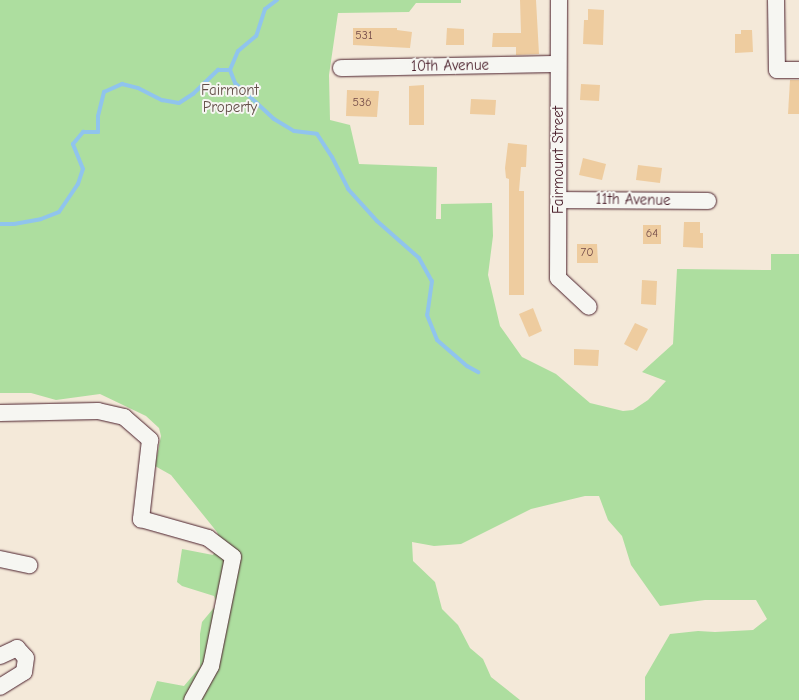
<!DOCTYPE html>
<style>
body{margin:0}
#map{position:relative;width:799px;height:700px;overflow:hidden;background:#f4e9d9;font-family:"Comic Neue",sans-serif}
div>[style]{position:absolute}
.green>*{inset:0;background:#adde9f}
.stream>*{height:4px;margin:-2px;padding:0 2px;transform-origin:2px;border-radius:2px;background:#90c4ed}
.building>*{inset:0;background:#eecc9f}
.roads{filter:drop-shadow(0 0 1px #4a1f2b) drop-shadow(0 0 1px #4a1f2b)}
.minor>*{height:16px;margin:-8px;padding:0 8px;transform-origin:8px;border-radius:8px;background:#f6f6f2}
span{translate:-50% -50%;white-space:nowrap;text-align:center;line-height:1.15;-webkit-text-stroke:4px #f6f6f2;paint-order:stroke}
.number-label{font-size:12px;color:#734a48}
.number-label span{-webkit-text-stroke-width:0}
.street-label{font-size:15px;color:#4a1f2b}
.park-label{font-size:15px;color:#634f48}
</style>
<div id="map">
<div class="green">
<div style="clip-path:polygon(0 0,461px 0,461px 3px,416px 3px,409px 12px,338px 13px,329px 75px,330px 120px,350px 125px,359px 164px,437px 167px,436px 219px,441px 219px,441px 204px,492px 203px,493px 236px,488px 275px,500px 326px,522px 357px,556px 374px,590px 403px,623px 411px,633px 410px,648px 400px,666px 381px,642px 372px,673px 344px,677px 269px,771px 270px,771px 254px,799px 254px,799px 700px,645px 700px,645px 677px,670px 634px,698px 631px,715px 632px,753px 630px,767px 619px,756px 600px,705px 600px,660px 606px,631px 565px,622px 536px,608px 520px,599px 496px,585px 496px,531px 509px,461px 544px,434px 546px,412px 542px,413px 561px,435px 582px,442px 609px,458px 625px,470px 648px,483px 659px,491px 677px,520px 700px,150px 700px,157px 681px,184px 686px,200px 667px,200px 634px,202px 622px,217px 604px,214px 596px,182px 586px,177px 582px,182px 549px,213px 555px,220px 541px,217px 532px,171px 475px,155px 466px,161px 436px,159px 428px,146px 416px,100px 394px,56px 400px,31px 393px,0 393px)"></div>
</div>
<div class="stream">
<div style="left:277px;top:0;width:15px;rotate:143deg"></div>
<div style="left:265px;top:9px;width:28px;rotate:108deg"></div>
<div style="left:256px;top:36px;width:23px;rotate:140deg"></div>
<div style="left:238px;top:51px;width:21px;rotate:113deg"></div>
<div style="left:230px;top:70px;width:14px;rotate:69deg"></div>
<div style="left:235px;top:83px;width:53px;rotate:42.7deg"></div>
<div style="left:274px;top:119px;width:23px;rotate:31deg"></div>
<div style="left:294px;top:131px;width:23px;rotate:7deg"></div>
<div style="left:317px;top:134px;width:27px;rotate:57deg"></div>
<div style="left:332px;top:157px;width:36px;rotate:63deg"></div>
<div style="left:348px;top:189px;width:43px;rotate:47.8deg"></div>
<div style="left:377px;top:221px;width:56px;rotate:41.4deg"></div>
<div style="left:419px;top:258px;width:26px;rotate:61deg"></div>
<div style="left:432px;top:281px;width:34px;rotate:98deg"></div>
<div style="left:427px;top:315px;width:27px;rotate:68deg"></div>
<div style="left:437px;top:340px;width:40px;rotate:41deg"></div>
<div style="left:467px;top:366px;width:13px;rotate:29deg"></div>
<div style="left:0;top:224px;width:14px"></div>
<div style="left:14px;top:224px;width:27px;rotate:-10deg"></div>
<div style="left:41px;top:219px;width:19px;rotate:-21deg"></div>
<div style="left:59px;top:212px;width:34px;rotate:-56deg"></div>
<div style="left:78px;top:184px;width:16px;rotate:-72deg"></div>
<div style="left:83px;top:169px;width:27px;rotate:-112deg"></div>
<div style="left:73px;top:144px;width:16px;rotate:-50deg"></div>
<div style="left:83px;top:132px;width:15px"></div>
<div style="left:98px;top:132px;width:16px;rotate:-90deg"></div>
<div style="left:98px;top:116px;width:25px;rotate:-76deg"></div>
<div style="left:104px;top:92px;width:20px;rotate:-24deg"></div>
<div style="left:122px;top:84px;width:16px;rotate:14deg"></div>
<div style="left:138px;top:88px;width:27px;rotate:27deg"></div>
<div style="left:162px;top:100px;width:17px;rotate:10deg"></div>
<div style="left:179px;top:103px;width:17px;rotate:-33deg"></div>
<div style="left:193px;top:94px;width:35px;rotate:-44deg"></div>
<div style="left:218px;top:70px;width:12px"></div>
</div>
<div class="building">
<div style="clip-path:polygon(520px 0,536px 0,539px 54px,516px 55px,516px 47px,492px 47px,493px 33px,521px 33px)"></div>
<div style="clip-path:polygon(588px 9px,604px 10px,603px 45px,583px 44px,584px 20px,588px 20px)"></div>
<div style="clip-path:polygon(353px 28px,397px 28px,397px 30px,412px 32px,410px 48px,353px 45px)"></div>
<div style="clip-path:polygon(447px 28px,464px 29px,464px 45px,446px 45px)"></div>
<div style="clip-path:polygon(741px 30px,752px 30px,753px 52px,735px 53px,735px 34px,741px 34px)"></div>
<div style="clip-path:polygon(790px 80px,799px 80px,799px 114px,788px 114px)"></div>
<div style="clip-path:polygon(581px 84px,600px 85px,599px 101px,580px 100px)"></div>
<div style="clip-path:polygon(424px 85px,424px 125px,409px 125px,409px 86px)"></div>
<div style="clip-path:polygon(347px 90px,379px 91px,377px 117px,346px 116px)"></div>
<div style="clip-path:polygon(471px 99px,496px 100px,495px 115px,470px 114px)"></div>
<div style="clip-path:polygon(508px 143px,527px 145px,526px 167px,521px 167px,519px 191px,524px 191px,524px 295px,509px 295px,509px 179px,506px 178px,505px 168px)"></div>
<div style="clip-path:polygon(583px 158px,606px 164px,602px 180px,579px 175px)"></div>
<div style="clip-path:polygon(638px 165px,662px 168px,660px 183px,636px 180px)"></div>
<div style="clip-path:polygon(684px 222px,700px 222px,700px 233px,703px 233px,703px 248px,683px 247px)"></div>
<div style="clip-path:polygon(643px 225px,661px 225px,661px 244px,643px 244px)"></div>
<div style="clip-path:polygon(577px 244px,597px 244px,598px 263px,577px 263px)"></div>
<div style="clip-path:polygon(642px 280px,657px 281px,656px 305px,641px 304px)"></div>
<div style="clip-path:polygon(533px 308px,542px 331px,529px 337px,519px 314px)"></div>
<div style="clip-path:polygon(635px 323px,648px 329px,637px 351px,624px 344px)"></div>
<div style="clip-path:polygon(574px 349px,599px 350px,598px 366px,574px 365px)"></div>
</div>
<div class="roads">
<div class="minor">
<div style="left:559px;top:0;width:278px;rotate:90.2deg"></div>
<div style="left:558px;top:278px;width:42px;rotate:43.1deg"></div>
<div style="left:776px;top:0;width:70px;rotate:89.2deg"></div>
<div style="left:777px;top:70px;width:22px"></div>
<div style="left:341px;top:68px;width:217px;rotate:-1.1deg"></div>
<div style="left:559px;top:200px;width:149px;rotate:0.4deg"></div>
<div style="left:0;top:413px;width:98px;rotate:-1.2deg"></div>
<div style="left:98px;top:411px;width:27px;rotate:13deg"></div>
<div style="left:124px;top:417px;width:35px;rotate:41deg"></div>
<div style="left:150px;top:440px;width:80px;rotate:96.5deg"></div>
<div style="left:141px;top:519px;width:70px;rotate:15.8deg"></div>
<div style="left:208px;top:538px;width:31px;rotate:37deg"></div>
<div style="left:233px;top:557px;width:111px;rotate:101.4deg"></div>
<div style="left:211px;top:666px;width:39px;rotate:119deg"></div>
<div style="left:0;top:559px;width:30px;rotate:12deg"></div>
<div style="left:0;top:656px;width:19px;rotate:-25deg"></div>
<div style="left:17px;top:648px;width:13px;rotate:48deg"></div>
<div style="left:26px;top:658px;width:14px;rotate:98deg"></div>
<div style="left:24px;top:672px;width:28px;rotate:148deg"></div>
</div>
</div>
<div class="number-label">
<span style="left:364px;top:36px">531</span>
<span style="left:362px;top:103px">536</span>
<span style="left:652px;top:234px">64</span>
<span style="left:587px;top:253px">70</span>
</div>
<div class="street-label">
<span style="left:450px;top:66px;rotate:-1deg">10th Avenue</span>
<span style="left:559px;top:160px;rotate:-90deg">Fairmount Street</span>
<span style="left:633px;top:200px;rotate:1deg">11th Avenue</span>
</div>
<div class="park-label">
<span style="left:230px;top:99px">Fairmont<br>Property</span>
</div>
</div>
